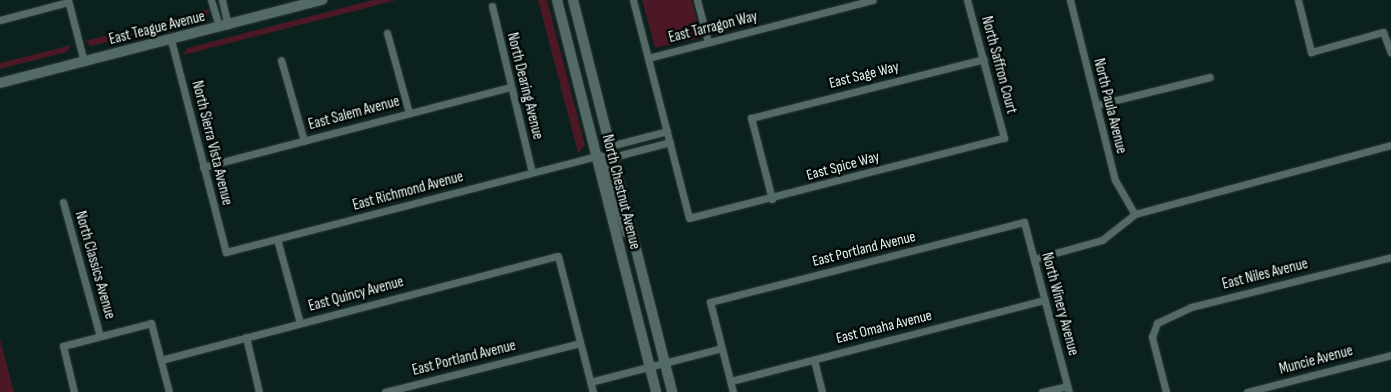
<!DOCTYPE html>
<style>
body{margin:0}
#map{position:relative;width:1391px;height:392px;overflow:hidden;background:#0b211e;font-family:"Sofia Sans Condensed",sans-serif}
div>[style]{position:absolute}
.green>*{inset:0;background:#4d1825}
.roads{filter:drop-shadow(0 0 1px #2e3937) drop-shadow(0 0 1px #2e3937)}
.street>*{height:7px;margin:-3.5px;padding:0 3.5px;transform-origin:3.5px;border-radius:3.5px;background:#536a66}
.secondary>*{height:10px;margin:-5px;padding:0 5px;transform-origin:5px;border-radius:5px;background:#536a66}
span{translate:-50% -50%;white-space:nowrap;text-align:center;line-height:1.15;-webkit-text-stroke:5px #020807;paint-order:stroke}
.street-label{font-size:15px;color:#e7f5f2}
</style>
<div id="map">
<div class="green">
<div style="clip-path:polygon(373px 0,397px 0,183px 55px,187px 48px)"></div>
<div style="clip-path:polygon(538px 0,547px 0,585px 145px,578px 153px)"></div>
<div style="clip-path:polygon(642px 0,692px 0,700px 38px,655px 48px)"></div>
<div style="clip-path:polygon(210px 9px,206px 16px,91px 46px,85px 41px)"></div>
<div style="clip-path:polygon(71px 45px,67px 52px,0 69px,0 63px)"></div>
<div style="clip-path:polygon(0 339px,14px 392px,0 392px)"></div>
</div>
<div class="roads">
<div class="street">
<div style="left:68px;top:0;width:64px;rotate:75.5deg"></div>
<div style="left:211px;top:0;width:28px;rotate:73deg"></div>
<div style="left:222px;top:0;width:26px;rotate:77deg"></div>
<div style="left:633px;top:0;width:225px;rotate:75.6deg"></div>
<div style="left:689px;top:218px;width:325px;rotate:-14.3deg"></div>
<div style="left:1004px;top:138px;width:143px;rotate:-105deg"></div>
<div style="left:697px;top:0;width:43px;rotate:75.3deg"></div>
<div style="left:1070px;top:0;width:186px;rotate:76deg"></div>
<div style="left:1115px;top:180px;width:39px;rotate:60deg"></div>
<div style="left:1298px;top:0;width:54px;rotate:76deg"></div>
<div style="left:1311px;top:52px;width:75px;rotate:-15.5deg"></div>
<div style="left:1383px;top:32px;width:22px;rotate:69deg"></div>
<div style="left:492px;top:6px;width:171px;rotate:76.5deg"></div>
<div style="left:0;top:20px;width:70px;rotate:-14.8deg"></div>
<div style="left:387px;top:33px;width:83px;rotate:74.6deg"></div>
<div style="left:171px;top:40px;width:219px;rotate:75.5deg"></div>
<div style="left:226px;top:252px;width:383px;rotate:-14.5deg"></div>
<div style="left:648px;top:58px;width:232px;rotate:-14.5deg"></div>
<div style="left:281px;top:60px;width:84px;rotate:74.1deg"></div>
<div style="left:1096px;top:105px;width:117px;rotate:-13.8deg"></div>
<div style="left:610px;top:146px;width:59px;rotate:-14.7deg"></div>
<div style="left:613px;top:157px;width:59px;rotate:-14.7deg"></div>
<div style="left:203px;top:167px;width:318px;rotate:-14.6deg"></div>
<div style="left:772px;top:199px;width:84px;rotate:-104.5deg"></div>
<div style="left:751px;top:118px;width:240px;rotate:-14.2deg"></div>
<div style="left:63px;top:202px;width:139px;rotate:74.6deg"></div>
<div style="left:277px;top:239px;width:87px;rotate:74.7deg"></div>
<div style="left:1034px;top:259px;width:71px;rotate:-15.6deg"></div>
<div style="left:1102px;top:240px;width:42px;rotate:-38.2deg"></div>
<div style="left:1135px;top:214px;width:265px;rotate:-15.1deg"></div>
<div style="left:246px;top:337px;width:57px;rotate:76.7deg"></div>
<div style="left:161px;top:360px;width:410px;rotate:-14.7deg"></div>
<div style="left:558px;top:256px;width:140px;rotate:75.6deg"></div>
<div style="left:814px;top:360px;width:33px;rotate:76deg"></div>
<div style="left:731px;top:381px;width:324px;rotate:-14.5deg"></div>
<div style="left:590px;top:382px;width:136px;rotate:-14.4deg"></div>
<div style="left:74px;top:392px;width:47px;rotate:-103.4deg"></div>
<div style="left:63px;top:346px;width:91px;rotate:-14.6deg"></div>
<div style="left:151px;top:323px;width:71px;rotate:75.4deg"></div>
<div style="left:385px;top:392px;width:201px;rotate:-14.1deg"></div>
<div style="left:733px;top:392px;width:93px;rotate:-104.3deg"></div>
<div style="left:710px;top:302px;width:324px;rotate:-14.3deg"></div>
<div style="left:1024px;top:222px;width:176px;rotate:75.2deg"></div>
<div style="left:1042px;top:392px;width:26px;rotate:-13deg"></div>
<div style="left:1166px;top:392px;width:57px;rotate:-104.3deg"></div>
<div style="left:1152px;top:337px;width:15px;rotate:-70deg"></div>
<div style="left:1157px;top:323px;width:38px;rotate:-25deg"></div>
<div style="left:1191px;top:307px;width:206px;rotate:-14deg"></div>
<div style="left:1247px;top:392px;width:149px;rotate:-14.4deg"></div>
</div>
<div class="secondary">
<div style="left:557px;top:0;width:404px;rotate:75.8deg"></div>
<div style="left:573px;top:0;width:404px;rotate:75.8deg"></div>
<div style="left:0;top:83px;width:333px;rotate:-14.5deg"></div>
<div style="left:597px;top:156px;width:9px;rotate:21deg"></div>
<div style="left:605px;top:159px;width:77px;rotate:73.4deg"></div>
</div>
</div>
<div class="street-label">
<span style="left:713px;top:27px;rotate:-14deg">East Tarragon Way</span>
<span style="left:157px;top:28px;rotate:-14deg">East Teague Avenue</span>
<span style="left:999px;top:65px;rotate:75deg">North Saffron Court</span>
<span style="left:864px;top:75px;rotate:-14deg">East Sage Way</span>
<span style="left:525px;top:86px;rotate:76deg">North Dearing Avenue</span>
<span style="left:1110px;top:106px;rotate:76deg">North Paula Avenue</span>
<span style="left:354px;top:113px;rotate:-15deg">East Salem Avenue</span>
<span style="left:212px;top:143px;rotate:76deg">North Sierra Vista Avenue</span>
<span style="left:843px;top:166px;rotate:-15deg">East Spice Way</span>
<span style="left:408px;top:191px;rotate:-15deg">East Richmond Avenue</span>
<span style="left:621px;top:192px;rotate:76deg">North Chestnut Avenue</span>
<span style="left:864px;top:249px;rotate:-14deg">East Portland Avenue</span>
<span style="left:95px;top:265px;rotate:74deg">North Classics Avenue</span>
<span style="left:1265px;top:274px;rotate:-14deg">East Niles Avenue</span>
<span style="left:356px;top:294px;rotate:-15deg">East Quincy Avenue</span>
<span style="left:1060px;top:304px;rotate:75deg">North Winery Avenue</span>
<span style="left:884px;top:327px;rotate:-14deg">East Omaha Avenue</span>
<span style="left:464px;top:358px;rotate:-14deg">East Portland Avenue</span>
<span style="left:1316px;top:360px;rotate:-15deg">Muncie Avenue</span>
</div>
</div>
